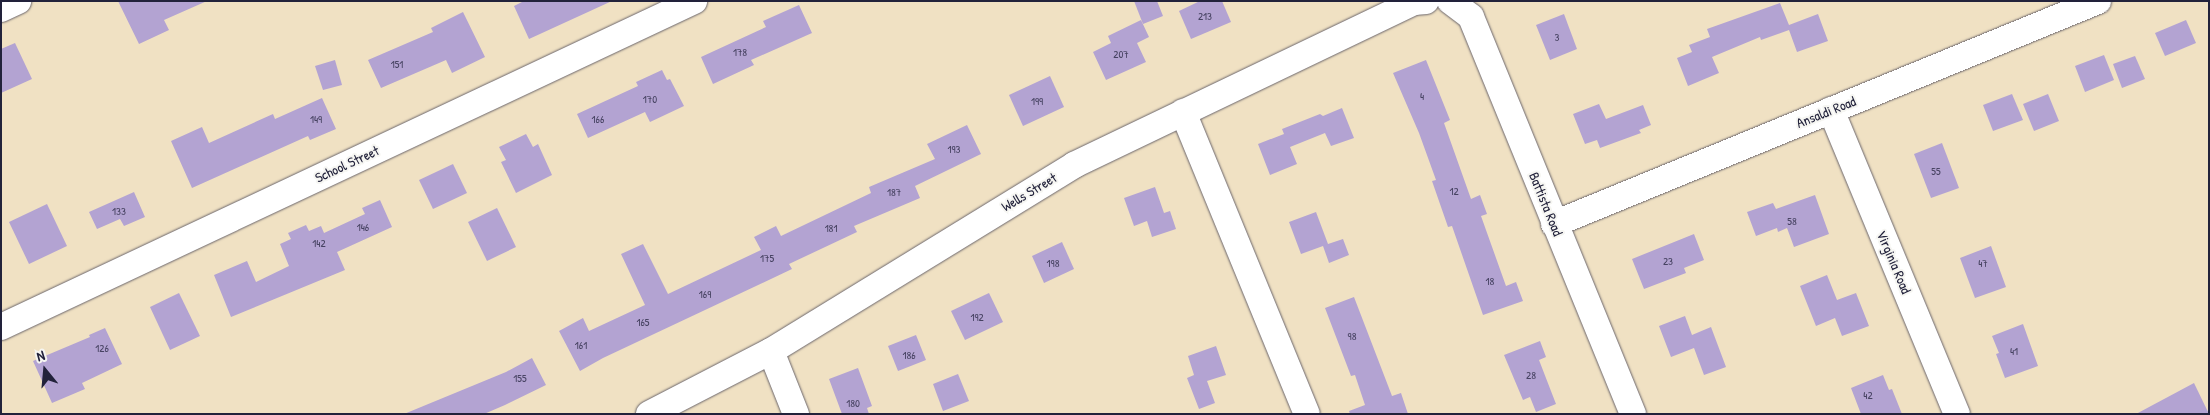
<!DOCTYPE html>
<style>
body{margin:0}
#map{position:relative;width:2210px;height:415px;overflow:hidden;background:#f0e1c3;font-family:"Patrick Hand",sans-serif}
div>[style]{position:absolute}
.building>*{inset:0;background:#b3a3d2}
.roads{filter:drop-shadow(0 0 1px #6a656b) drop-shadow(0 0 1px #6a656b)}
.minor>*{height:26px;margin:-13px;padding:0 13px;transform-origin:13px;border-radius:13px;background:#fff}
span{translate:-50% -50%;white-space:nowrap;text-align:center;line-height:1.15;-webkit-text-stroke:4px #f6f6f2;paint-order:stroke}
.number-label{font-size:11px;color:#464261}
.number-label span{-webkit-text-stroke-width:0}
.street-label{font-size:14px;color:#22223b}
.frame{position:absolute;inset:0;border:2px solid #22223b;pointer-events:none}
.north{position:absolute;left:20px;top:345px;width:50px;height:50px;-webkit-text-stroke:4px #f6f6f2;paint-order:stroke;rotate:343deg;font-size:14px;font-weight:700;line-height:20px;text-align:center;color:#22223b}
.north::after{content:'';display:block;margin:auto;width:18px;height:22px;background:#22223b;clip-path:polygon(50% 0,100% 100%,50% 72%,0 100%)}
</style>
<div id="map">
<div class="building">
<div style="clip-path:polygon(118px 1px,207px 1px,164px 20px,169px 30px,139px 44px)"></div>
<div style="clip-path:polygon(524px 1px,612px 1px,529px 39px,514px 6px)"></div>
<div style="clip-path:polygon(1134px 1px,1157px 1px,1163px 16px,1143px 24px)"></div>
<div style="clip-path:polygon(1200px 1px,1222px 1px,1231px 22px,1191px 39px,1179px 11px)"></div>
<div style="clip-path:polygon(1780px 3px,1789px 25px,1818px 14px,1828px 41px,1797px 52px,1789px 30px,1761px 40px,1760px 37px,1712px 57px,1719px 73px,1688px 86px,1677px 58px,1692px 52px,1689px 45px,1710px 37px,1707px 29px)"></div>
<div style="clip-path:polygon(799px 5px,812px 33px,751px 60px,754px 65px,713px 84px,701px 57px,766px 27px,763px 21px)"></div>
<div style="clip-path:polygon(463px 12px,485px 57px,452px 73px,446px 60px,381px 88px,368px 60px,433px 32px,431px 28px)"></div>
<div style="clip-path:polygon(1564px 14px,1577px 49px,1550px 60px,1536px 25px)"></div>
<div style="clip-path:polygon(1141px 20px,1149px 37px,1137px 43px,1146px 62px,1106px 80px,1093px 52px,1111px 43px,1108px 36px)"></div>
<div style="clip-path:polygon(2186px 20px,2196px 43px,2165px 56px,2155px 33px)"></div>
<div style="clip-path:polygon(15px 43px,32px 79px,1px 93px,1px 49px)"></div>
<div style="clip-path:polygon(2104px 55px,2114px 80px,2085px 92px,2075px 66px)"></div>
<div style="clip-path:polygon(2135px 56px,2145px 79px,2122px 88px,2113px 64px)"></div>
<div style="clip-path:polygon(335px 60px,342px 85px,323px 90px,315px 66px)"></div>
<div style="clip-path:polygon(1426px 60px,1450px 120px,1444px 123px,1471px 199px,1480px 195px,1487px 214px,1481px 216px,1506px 286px,1516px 282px,1523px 301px,1483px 315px,1452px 226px,1448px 227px,1432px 181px,1436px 180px,1419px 133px,1393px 73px)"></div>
<div style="clip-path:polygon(662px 70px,667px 80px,670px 79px,684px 106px,650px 122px,645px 112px,588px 138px,577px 114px,638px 86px,636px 82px)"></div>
<div style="clip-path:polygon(1050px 76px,1064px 107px,1023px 126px,1009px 95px)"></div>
<div style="clip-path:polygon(2012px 94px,2023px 120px,1993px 131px,1983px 105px)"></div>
<div style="clip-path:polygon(2048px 94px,2059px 121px,2034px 131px,2023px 104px)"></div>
<div style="clip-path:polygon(322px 98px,336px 129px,310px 140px,308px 136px,192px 188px,171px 141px,202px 127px,209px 143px,273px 114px,275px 119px)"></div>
<div style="clip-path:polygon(1599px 104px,1606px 119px,1643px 105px,1651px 125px,1639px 130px,1641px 133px,1600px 148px,1597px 140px,1585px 144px,1573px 114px)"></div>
<div style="clip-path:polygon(1342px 108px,1354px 138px,1331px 146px,1325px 133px,1290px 147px,1297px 164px,1270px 175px,1258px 144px,1284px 134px,1282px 129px,1320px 114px,1323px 116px)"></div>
<div style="clip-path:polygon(967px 125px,981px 154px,915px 186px,920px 198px,854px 226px,857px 232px,789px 264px,792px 269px,603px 358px,580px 371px,559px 331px,583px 318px,589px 331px,645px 305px,621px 254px,643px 244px,668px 294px,761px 250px,754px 237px,776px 226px,781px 236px,871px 193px,869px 187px,935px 159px,927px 144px)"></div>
<div style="clip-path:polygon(526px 134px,533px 147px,538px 144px,552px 175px,516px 193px,501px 162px,506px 160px,499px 147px)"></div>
<div style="clip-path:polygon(1942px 143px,1959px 188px,1931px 198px,1914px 154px)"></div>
<div style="clip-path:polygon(453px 164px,467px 193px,433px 209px,419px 180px)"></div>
<div style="clip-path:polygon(1155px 187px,1164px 213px,1170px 211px,1176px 229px,1152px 237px,1147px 221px,1134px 226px,1124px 198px)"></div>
<div style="clip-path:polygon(134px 192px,145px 217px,124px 226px,120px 219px,97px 229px,89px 212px)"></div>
<div style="clip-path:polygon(1815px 195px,1829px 234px,1794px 247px,1787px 228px,1778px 232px,1777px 228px,1756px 236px,1747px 212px,1773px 203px,1776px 209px)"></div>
<div style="clip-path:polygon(380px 200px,392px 227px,337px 252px,345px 270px,231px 317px,214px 275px,247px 261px,256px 282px,289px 266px,280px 244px,291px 239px,288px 233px,306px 225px,309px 231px,321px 226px,324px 233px,365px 214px,362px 208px)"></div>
<div style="clip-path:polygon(47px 204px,67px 246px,29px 264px,9px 222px)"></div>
<div style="clip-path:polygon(497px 208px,516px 247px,487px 261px,468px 222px)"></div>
<div style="clip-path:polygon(1316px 212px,1328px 244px,1343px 239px,1349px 255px,1329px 263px,1323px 246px,1301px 254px,1289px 222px)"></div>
<div style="clip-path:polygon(1694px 234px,1704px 260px,1684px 268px,1686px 273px,1644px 289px,1632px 259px)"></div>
<div style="clip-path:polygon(1062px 242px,1074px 269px,1044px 283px,1032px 256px)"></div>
<div style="clip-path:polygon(1991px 246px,2006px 287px,1975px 298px,1960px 258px)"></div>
<div style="clip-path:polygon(1827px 275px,1837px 300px,1856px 293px,1869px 326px,1842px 336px,1835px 318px,1816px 326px,1800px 286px)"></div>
<div style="clip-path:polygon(179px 293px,200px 336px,170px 350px,150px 307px)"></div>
<div style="clip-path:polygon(989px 293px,1003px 322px,965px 340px,951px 311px)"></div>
<div style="clip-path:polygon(1354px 297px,1392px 396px,1401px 393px,1408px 414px,1350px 414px,1349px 411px,1365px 405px,1355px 375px,1351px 376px,1325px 308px)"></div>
<div style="clip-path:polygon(1685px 316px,1692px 335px,1711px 327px,1726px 367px,1704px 375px,1694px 348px,1671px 357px,1659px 326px)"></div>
<div style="clip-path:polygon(2023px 324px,2038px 366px,2005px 378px,1996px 354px,1999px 353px,1992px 336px)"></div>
<div style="clip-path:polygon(105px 328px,122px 364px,82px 383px,85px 389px,52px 403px,33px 361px,90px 337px,89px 335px)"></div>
<div style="clip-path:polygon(916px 335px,926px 360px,898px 371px,888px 346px)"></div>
<div style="clip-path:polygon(1540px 341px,1546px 357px,1539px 360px,1556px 404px,1536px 412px,1530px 397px,1523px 400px,1504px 355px)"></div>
<div style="clip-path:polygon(1216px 346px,1226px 375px,1207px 381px,1215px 403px,1199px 409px,1187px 378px,1194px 375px,1188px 356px)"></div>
<div style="clip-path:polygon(532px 358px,546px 385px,505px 405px,484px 414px,404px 414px,506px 372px)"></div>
<div style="clip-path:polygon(858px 368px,872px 406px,867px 408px,869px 414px,842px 414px,829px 379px)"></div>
<div style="clip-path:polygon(958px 374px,969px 401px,943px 411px,933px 384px)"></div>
<div style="clip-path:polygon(1883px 375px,1889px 390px,1892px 389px,1902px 414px,1861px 414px,1851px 388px)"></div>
<div style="clip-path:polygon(2194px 383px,2209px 414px,2136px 414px)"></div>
</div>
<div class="roads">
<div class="minor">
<div style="left:1450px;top:1px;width:26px;rotate:37deg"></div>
<div style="left:1471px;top:17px;width:429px;rotate:67.8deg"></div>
<div style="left:1px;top:9px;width:19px;rotate:-25deg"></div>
<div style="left:1831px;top:110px;width:329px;rotate:67.5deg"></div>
<div style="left:1183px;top:112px;width:326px;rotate:67.7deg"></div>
<div style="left:1554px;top:224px;width:588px;rotate:-22.29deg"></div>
<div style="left:1px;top:327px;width:766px;rotate:-25.19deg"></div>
<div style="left:771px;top:351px;width:68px;rotate:68.4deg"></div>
<div style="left:649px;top:414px;width:137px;rotate:-27.3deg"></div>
<div style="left:771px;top:351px;width:356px;rotate:-31.5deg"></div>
<div style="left:1074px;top:165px;width:377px;rotate:-25.6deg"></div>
<div style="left:1414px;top:2px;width:12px;rotate:-5deg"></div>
</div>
</div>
<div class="number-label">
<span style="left:1205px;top:16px">213</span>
<span style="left:1557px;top:37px">3</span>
<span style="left:740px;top:52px">178</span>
<span style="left:1121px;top:54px">207</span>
<span style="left:397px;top:64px">151</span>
<span style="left:1422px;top:96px">4</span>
<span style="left:650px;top:99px">170</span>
<span style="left:1037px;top:101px">199</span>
<span style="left:316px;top:119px">149</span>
<span style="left:598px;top:119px">166</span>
<span style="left:954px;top:149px">193</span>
<span style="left:1936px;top:171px">55</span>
<span style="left:1454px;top:191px">12</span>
<span style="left:894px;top:192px">187</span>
<span style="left:119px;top:211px">133</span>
<span style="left:1792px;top:221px">58</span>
<span style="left:363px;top:227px">146</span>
<span style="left:831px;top:228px">181</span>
<span style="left:319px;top:243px">142</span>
<span style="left:767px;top:258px">175</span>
<span style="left:1668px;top:261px">23</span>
<span style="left:1053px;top:263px">198</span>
<span style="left:1983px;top:263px">47</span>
<span style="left:1490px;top:281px">18</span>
<span style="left:705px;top:294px">169</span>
<span style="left:977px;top:317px">192</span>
<span style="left:643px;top:322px">165</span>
<span style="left:1352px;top:336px">98</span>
<span style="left:581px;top:345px">161</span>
<span style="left:102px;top:348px">126</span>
<span style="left:2014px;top:351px">41</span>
<span style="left:909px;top:355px">186</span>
<span style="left:1531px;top:375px">28</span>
<span style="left:520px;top:378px">155</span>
<span style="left:1868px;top:395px">42</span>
<span style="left:853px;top:403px">180</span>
</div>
<div class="street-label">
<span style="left:1826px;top:112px;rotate:-22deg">Ansaldi Road</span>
<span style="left:347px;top:164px;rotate:-25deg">School Street</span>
<span style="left:1029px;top:192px;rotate:-31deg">Wells Street</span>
<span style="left:1546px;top:204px;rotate:68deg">Battista Road</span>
<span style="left:1894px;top:262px;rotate:67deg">Virginia Road</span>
</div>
<div class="frame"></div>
<div class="north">N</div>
</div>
